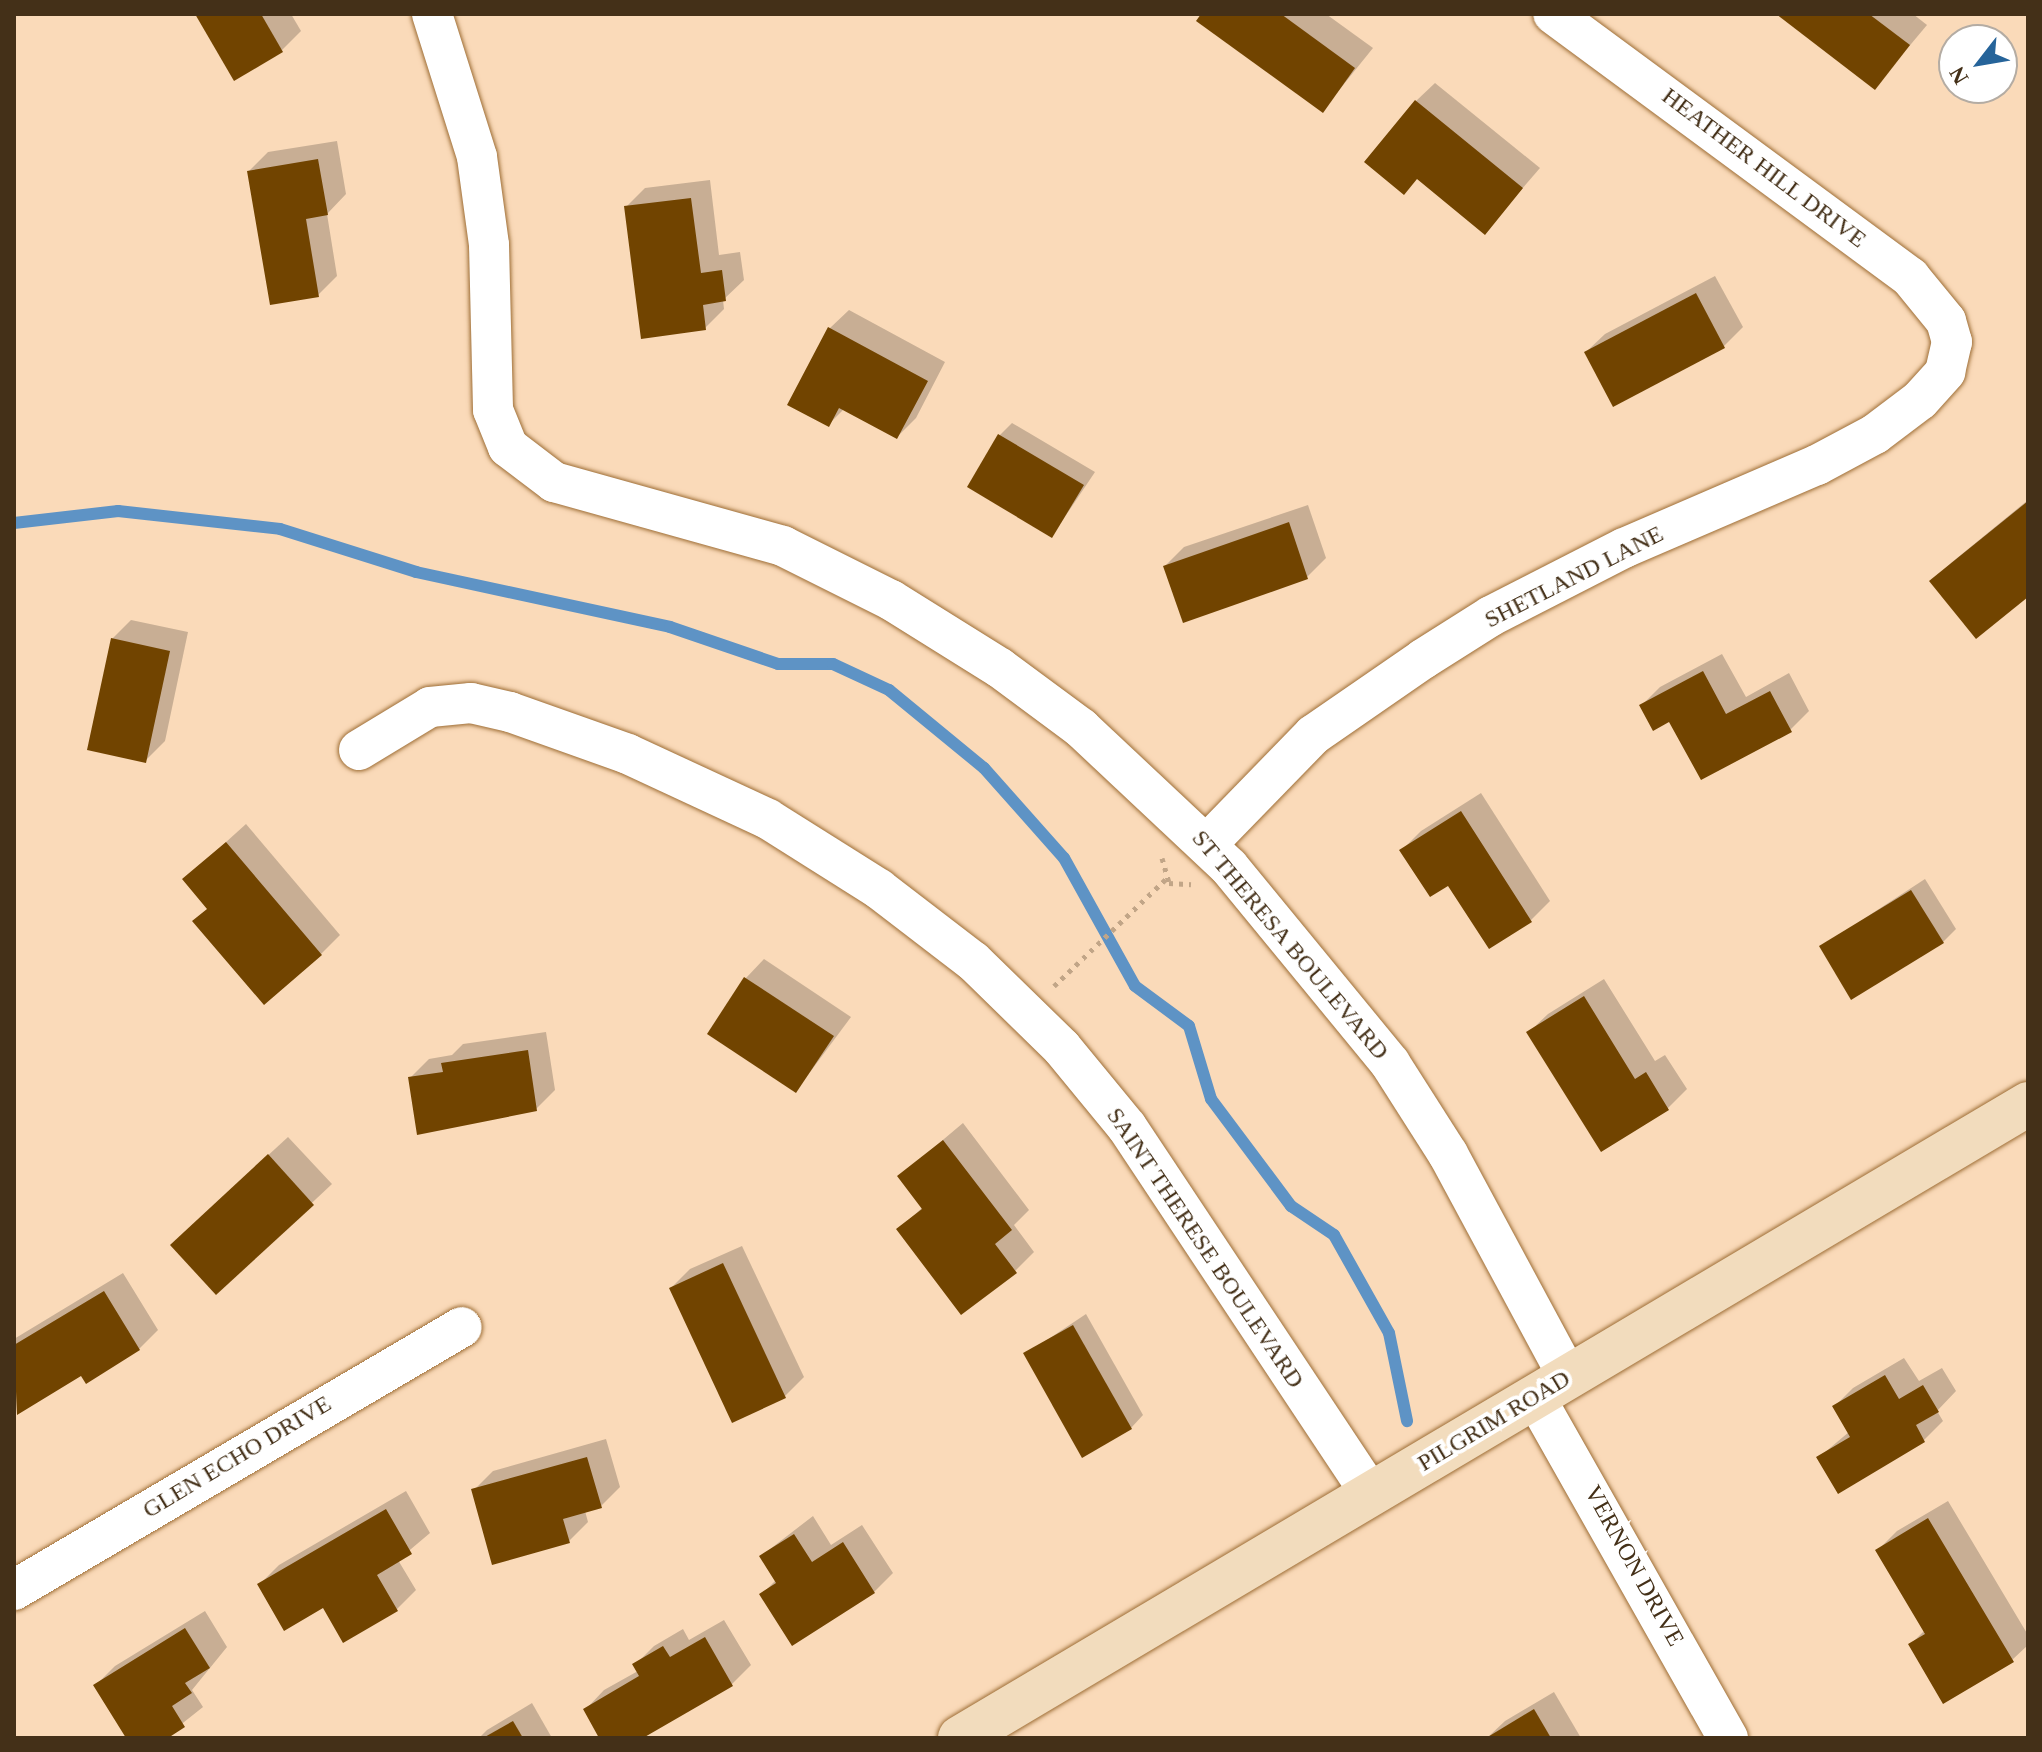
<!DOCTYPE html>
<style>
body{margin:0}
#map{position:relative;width:2042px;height:1752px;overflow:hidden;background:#fadab9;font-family:Georgia,serif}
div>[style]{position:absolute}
.shadow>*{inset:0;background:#0003}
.stream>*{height:12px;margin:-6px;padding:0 6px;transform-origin:6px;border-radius:6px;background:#5e93c5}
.building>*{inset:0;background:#714400}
.path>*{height:5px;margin-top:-2.5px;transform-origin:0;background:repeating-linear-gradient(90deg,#c1a587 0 4px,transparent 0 10px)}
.roads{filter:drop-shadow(0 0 2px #9e6e36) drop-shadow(0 0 2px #9e6e36)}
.street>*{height:40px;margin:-20px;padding:0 20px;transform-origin:20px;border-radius:20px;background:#fff}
.secondary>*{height:44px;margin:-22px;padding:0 22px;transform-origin:22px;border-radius:22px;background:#f2dcbd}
span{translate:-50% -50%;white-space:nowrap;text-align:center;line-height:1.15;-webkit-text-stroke:8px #fff;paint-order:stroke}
.street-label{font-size:24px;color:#443018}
.frame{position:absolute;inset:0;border:16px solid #443018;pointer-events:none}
.north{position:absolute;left:1938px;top:24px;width:80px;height:80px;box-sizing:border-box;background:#fff;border:2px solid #b4aca3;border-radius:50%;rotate:239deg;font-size:22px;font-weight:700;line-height:32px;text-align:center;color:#443018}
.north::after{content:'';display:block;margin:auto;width:28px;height:36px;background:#26649a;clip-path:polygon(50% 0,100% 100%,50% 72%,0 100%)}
</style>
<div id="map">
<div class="shadow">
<div style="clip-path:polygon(197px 14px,291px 14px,301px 31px,282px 50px)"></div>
<div style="clip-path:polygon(1203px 14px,1326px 14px,1373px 48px,1323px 110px)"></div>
<div style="clip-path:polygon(1780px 14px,1913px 14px,1927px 25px,1875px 87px)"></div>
<div style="clip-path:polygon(1435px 83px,1540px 168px,1485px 232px,1416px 101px)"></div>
<div style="clip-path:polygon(337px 141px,346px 194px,327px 214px,337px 276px,318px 295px,249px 171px,268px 152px)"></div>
<div style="clip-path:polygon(710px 180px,719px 255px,740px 252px,744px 280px,723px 300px,724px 309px,705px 328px,626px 207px,645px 188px)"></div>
<div style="clip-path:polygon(1715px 276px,1743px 327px,1724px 346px,1586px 352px,1605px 334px)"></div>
<div style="clip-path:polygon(849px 310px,945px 362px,916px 418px,897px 437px,844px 409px,828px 425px,830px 328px)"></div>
<div style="clip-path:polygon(1012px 423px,1095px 472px,1052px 536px,999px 436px)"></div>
<div style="clip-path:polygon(2028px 500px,2028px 594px,1932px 581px,1951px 563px)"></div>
<div style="clip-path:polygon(1308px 505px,1326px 558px,1307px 577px,1165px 566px,1184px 547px)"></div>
<div style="clip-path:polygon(131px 620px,188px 632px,165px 741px,146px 760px,112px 639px)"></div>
<div style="clip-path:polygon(1722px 654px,1746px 697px,1789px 673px,1809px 711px,1790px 730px,1670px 719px,1641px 706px,1660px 687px)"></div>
<div style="clip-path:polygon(1481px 793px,1550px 901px,1531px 920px,1449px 883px,1402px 850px,1421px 831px)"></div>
<div style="clip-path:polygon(246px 824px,340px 935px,321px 954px,209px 908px,184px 880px)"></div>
<div style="clip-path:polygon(1925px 879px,1956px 929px,1943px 942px,1822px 946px)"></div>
<div style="clip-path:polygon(764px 959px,851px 1017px,796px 1091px,746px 978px)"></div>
<div style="clip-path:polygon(1604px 979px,1655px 1061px,1665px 1055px,1687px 1089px,1668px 1108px,1602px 1150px,1529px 1032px,1548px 1014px)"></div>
<div style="clip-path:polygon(546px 1032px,555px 1090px,536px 1109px,419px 1133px,410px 1078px,429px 1059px,452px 1055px,463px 1044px)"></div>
<div style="clip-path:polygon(963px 1123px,1029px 1210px,1014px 1225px,1034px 1252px,1015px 1271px,899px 1229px,923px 1207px,900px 1176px)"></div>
<div style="clip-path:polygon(288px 1137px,332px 1184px,216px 1293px,191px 1226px)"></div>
<div style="clip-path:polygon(742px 1246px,804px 1377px,785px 1396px,671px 1288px,690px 1269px)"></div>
<div style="clip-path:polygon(123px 1273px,158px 1330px,139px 1349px,81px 1373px,17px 1412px,14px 1339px)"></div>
<div style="clip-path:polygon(1086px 1314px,1143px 1415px,1131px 1428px,1026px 1354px)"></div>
<div style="clip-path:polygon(1904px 1358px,1919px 1381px,1942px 1368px,1956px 1391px,1937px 1411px,1943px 1421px,1924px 1440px,1818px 1458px,1849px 1432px,1834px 1407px,1853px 1388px)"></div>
<div style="clip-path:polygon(606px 1439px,620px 1487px,601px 1506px,585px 1511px,588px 1522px,569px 1541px,474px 1490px,493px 1471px)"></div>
<div style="clip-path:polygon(406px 1491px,430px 1533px,398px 1560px,416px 1590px,397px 1609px,260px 1584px,279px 1565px)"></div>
<div style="clip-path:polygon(1948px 1501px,2028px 1635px,2028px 1645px,2012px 1660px,1911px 1644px,1925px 1630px,1878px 1550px,1897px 1531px)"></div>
<div style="clip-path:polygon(813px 1516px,831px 1545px,862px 1525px,893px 1573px,874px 1592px,762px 1594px,776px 1580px,761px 1556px)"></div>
<div style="clip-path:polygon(205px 1611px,227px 1647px,192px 1690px,203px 1707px,164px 1738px,128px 1738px,96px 1685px,115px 1666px)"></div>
<div style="clip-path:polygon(724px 1620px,751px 1665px,732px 1684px,639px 1738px,602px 1738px,586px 1709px,604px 1690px,638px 1671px,635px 1665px,654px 1646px,683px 1629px,689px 1640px)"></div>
<div style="clip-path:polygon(1554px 1692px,1581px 1738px,1487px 1738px,1505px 1721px)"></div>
<div style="clip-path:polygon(532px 1703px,552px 1738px,479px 1738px,487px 1730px)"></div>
</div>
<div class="stream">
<div style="left:14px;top:523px;width:105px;rotate:-6.6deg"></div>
<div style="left:118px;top:511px;width:163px;rotate:6.3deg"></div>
<div style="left:280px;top:529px;width:143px;rotate:17.5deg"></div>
<div style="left:416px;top:572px;width:260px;rotate:12.2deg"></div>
<div style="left:670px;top:627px;width:114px;rotate:18.9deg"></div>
<div style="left:778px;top:664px;width:55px"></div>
<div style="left:833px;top:664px;width:62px;rotate:24.9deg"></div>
<div style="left:889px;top:690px;width:123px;rotate:39.4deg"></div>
<div style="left:984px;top:768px;width:120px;rotate:48.4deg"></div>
<div style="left:1064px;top:858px;width:146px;rotate:61deg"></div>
<div style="left:1135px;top:986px;width:67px;rotate:36.5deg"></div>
<div style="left:1189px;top:1026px;width:76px;rotate:73.2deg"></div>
<div style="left:1211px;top:1099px;width:134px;rotate:53.2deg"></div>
<div style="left:1291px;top:1206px;width:52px;rotate:34deg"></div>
<div style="left:1334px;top:1235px;width:112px;rotate:60.7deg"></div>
<div style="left:1389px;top:1333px;width:90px;rotate:78.4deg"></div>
</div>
<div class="building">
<div style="clip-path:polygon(195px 14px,261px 14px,283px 52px,234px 81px)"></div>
<div style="clip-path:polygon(1201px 14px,1281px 14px,1355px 68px,1323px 113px,1196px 21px)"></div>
<div style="clip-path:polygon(1776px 14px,1869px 14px,1910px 45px,1875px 90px)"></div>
<div style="clip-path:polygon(1415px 100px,1523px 188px,1485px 235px,1417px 179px,1404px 195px,1364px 162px)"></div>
<div style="clip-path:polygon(318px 159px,328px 215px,306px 219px,319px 297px,270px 305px,247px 171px)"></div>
<div style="clip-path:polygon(691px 198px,701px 273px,722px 270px,726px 301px,703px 305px,706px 330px,641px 339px,624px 206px)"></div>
<div style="clip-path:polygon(1696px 293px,1725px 348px,1613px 407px,1584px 352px)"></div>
<div style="clip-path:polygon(828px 327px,928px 381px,897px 439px,839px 408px,829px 427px,787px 405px)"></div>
<div style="clip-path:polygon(998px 434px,1084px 485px,1052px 538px,967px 487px)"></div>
<div style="clip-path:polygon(2028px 501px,2028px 597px,1976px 639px,1929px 581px)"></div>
<div style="clip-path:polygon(1289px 522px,1308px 579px,1183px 623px,1163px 566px)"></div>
<div style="clip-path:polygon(111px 638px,170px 651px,146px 763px,87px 750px)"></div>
<div style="clip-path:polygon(1703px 671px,1726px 714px,1770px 691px,1792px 732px,1701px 780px,1669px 722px,1653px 731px,1639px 705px)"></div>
<div style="clip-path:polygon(1461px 811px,1532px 922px,1489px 949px,1448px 886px,1430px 897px,1399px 850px)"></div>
<div style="clip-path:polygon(226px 842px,322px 955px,264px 1005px,192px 921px,207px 909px,182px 879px)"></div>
<div style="clip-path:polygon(1911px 890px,1944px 943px,1851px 1000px,1819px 946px)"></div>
<div style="clip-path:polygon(744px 977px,834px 1036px,796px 1093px,707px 1034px)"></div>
<div style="clip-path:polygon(1584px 996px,1635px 1079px,1646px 1072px,1669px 1110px,1601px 1152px,1526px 1032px)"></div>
<div style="clip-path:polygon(528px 1050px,537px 1111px,417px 1135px,408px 1077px,443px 1072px,441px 1063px)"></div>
<div style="clip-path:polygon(943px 1140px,1012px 1230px,995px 1244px,1017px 1273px,961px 1315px,896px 1229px,922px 1209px,897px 1176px)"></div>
<div style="clip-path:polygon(268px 1154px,314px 1205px,216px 1295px,170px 1245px)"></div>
<div style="clip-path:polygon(723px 1263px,786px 1398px,732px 1423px,669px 1288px)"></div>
<div style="clip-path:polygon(104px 1291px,140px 1350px,86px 1384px,81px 1376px,17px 1415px,14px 1345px)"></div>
<div style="clip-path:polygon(1073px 1325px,1132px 1429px,1082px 1458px,1023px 1353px)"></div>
<div style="clip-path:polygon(1885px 1375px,1899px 1399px,1923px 1385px,1939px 1412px,1916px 1425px,1925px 1442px,1838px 1494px,1816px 1457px,1850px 1437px,1832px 1406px)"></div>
<div style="clip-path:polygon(587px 1457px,602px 1508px,563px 1519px,570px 1543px,492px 1565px,471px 1489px)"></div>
<div style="clip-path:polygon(386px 1509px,412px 1554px,377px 1575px,398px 1611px,343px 1643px,323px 1608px,284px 1631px,257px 1584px)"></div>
<div style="clip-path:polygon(1928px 1518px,2014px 1662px,1943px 1704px,1908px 1644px,1925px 1634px,1875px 1550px)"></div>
<div style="clip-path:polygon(794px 1534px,812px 1562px,843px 1542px,875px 1593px,792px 1646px,759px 1594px,776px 1583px,759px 1556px)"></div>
<div style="clip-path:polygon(185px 1628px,210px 1668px,185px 1683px,192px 1693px,172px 1706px,185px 1727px,168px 1738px,126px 1738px,93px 1685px)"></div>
<div style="clip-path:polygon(705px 1637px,733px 1686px,643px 1738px,599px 1738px,583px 1709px,639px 1676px,632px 1664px,663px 1646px,670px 1657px)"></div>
<div style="clip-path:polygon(1534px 1709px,1551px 1738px,1486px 1738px)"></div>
<div style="clip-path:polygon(513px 1721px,523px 1738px,483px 1738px)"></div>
</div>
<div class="path">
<div style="left:1162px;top:858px;width:26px;rotate:74deg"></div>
<div style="left:1169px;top:883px;width:22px;rotate:3deg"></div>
<div style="left:1054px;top:986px;width:155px;rotate:-43.7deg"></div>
</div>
<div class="roads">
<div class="street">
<div style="left:432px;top:14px;width:150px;rotate:72.5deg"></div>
<div style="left:477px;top:157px;width:89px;rotate:82.2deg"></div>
<div style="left:489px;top:245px;width:165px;rotate:88.6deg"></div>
<div style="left:493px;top:410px;width:40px;rotate:68deg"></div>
<div style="left:508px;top:447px;width:58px;rotate:37.3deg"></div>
<div style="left:554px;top:482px;width:238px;rotate:15.6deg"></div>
<div style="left:783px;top:546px;width:121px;rotate:26.6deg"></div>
<div style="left:891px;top:600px;width:128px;rotate:32deg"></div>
<div style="left:1000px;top:668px;width:101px;rotate:36.5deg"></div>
<div style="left:1081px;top:728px;width:203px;rotate:43.2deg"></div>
<div style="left:1229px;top:867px;width:254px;rotate:50.6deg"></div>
<div style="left:1390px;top:1063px;width:108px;rotate:57.5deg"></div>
<div style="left:1448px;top:1154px;width:253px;rotate:61.7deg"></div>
<div style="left:359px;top:750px;width:83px;rotate:-31.2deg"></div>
<div style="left:430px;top:707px;width:41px;rotate:-5.6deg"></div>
<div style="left:471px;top:703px;width:40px;rotate:13deg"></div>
<div style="left:510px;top:712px;width:125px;rotate:19.6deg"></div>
<div style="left:628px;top:754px;width:154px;rotate:24.9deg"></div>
<div style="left:768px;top:819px;width:131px;rotate:32.2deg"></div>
<div style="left:879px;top:889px;width:118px;rotate:37.5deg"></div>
<div style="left:973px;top:961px;width:124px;rotate:44.3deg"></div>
<div style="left:1062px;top:1048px;width:102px;rotate:50.6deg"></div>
<div style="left:1127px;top:1127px;width:441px;rotate:56.4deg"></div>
<div style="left:1207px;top:844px;width:152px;rotate:-45.8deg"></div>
<div style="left:1313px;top:735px;width:134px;rotate:-34.6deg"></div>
<div style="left:1423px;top:659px;width:80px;rotate:-32.3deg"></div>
<div style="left:1491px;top:616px;width:149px;rotate:-27.1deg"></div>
<div style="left:1624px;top:548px;width:210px;rotate:-23.3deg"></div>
<div style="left:1817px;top:465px;width:66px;rotate:-28.1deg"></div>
<div style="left:1875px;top:434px;width:56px;rotate:-37.1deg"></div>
<div style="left:1920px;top:400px;width:38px;rotate:-48deg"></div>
<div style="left:1945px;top:372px;width:31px;rotate:-77deg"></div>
<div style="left:1952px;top:342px;width:22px;rotate:-106deg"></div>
<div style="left:1946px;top:321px;width:57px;rotate:-129.3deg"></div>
<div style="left:1910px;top:277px;width:443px;rotate:-143.6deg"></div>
<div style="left:1535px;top:1397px;width:392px;rotate:60.5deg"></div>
<div style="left:14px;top:1590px;width:519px;rotate:-30.42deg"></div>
</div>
<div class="secondary">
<div style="left:960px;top:1738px;width:1242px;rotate:-30.69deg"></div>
</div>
</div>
<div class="street-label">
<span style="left:1764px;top:168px;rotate:37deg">HEATHER HILL DRIVE</span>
<span style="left:1574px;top:577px;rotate:-27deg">SHETLAND LANE</span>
<span style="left:1290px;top:945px;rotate:50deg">ST THERESA BOULEVARD</span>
<span style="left:1205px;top:1248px;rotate:56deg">SAINT THERESE BOULEVARD</span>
<span style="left:1494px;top:1421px;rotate:-31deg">PILGRIM ROAD</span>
<span style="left:237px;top:1457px;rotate:-31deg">GLEN ECHO DRIVE</span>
<span style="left:1634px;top:1566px;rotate:61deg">VERNON DRIVE</span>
</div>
<div class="frame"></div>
<div class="north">N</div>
</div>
